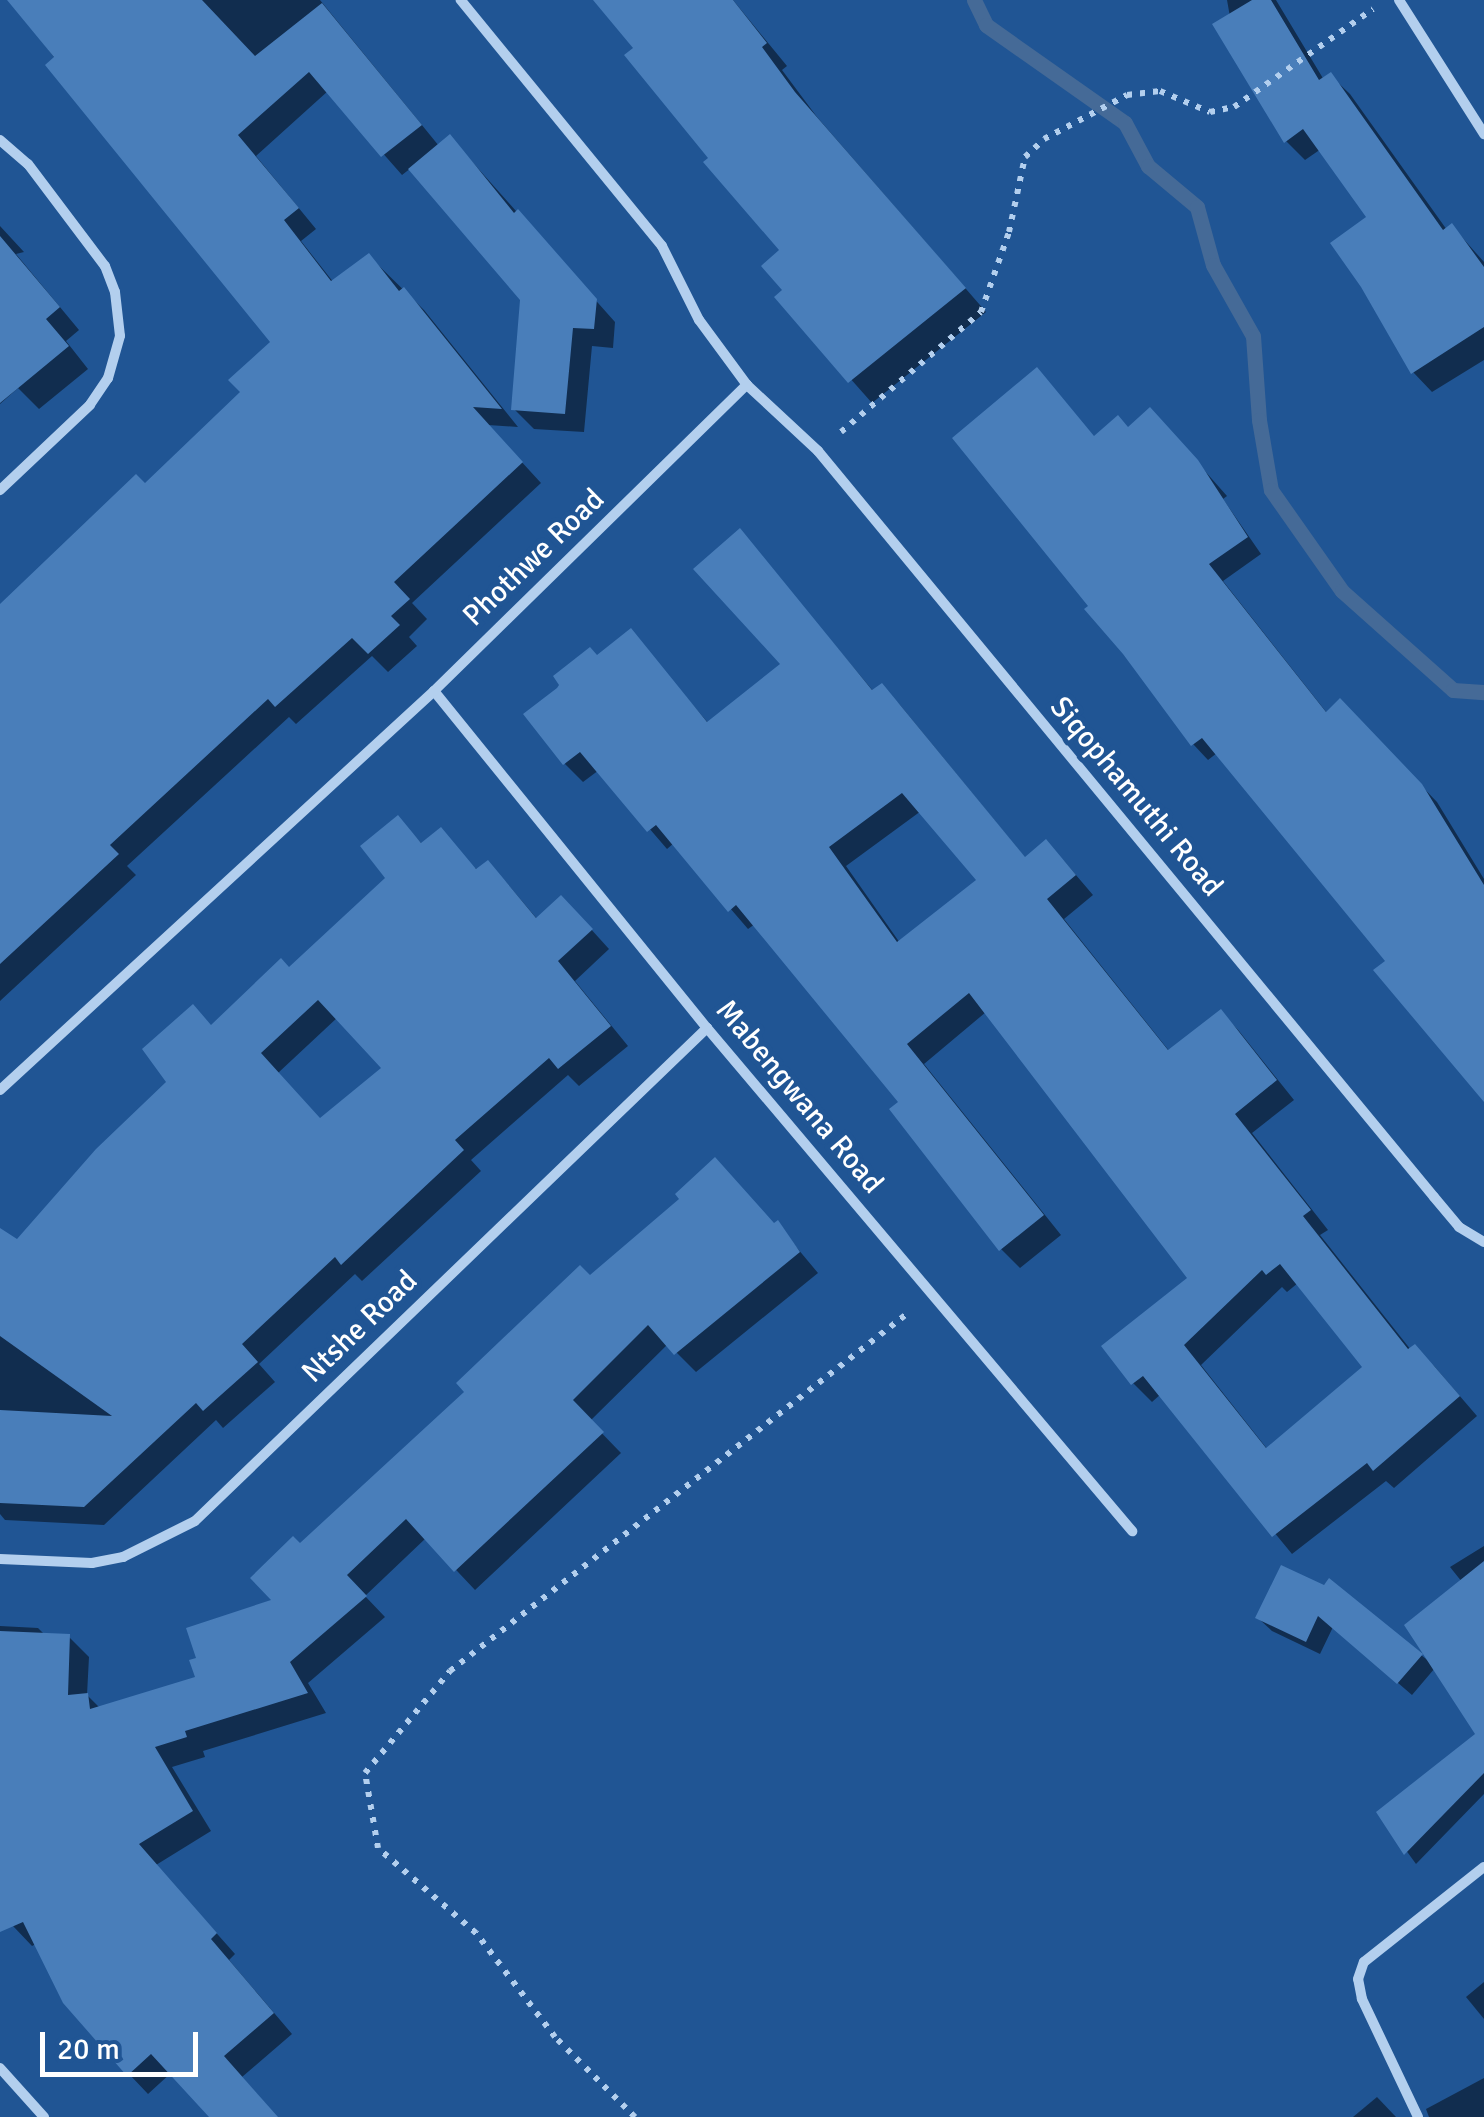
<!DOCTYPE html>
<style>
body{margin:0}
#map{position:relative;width:1484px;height:2117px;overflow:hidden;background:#205594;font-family:Signika,sans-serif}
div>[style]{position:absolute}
.shadow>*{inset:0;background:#0007}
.stream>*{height:15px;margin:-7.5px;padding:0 7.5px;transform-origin:7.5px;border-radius:7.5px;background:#456a97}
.building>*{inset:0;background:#497eba}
.path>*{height:6px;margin-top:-3px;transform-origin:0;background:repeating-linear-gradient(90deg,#b3cfee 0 5px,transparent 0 13px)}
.minor>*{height:10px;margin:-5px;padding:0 5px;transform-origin:5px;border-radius:5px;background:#b3cfee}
span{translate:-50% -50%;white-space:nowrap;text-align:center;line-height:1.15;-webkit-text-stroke:10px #205594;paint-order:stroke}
.street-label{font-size:30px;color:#fff}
.scale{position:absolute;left:40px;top:2032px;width:158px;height:45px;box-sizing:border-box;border:5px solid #fff;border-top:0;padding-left:12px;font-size:30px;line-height:35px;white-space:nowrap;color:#fff;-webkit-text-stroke:8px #205594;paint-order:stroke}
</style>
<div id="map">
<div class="shadow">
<div style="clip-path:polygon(10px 0,320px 0,439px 146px,450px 137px,615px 322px,613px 348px,592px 346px,584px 432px,534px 429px,514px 409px,523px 299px,411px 168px,402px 175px,328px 91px,256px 156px,316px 229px,301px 241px,334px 283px,369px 256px,424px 310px,518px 427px,488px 425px,541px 483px,412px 603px,427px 619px,409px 637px,417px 646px,388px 672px,372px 656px,296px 724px,289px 717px,127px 866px,136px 875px,0 1001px,0 623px,244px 392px,274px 342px)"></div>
<div style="clip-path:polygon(598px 0,733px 0,787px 66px,782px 70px,817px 117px,986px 312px,872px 403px,778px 297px,786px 290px,783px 251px)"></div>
<div style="clip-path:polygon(1227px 0,1276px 0,1324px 80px,1330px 75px,1350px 94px,1447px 230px,1452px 226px,1484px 262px,1484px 360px,1432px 392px,1413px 372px,1370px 217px,1321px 149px,1305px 160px,1286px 141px,1230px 17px)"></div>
<div style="clip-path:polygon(0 226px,24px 252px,16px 254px,79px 330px,66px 341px,88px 369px,39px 409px,18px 388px,0 404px)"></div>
<div style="clip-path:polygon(1037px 370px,1095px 438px,1165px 426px,1227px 496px,1223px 499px,1261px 554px,1223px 581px,1327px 713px,1340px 701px,1437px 802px,1484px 879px,1484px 1098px,1388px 961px,1217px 753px,1208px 760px,1193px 744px,1092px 606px)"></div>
<div style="clip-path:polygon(evenodd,740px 532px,874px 692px,881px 686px,900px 705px,1026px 859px,1064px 861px,1093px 895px,1064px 919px,1170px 1052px,1221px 1012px,1239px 1031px,1294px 1100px,1252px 1133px,1328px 1230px,1320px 1235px,1411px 1350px,1434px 1366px,1477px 1416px,1394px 1488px,1386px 1481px,1292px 1554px,1161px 1394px,1152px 1402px,1133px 1383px,1190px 1279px,986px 1012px,924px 1064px,1061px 1235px,1020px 1268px,1001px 1249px,902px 1102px,755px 924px,748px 929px,674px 843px,667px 849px,599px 770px,583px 782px,565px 764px,597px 658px,631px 632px,709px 724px,784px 664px,740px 532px,921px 811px,980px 881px,900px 943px,846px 866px,921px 811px,740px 532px,1298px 1283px,1366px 1368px,1268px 1450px,1201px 1365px,1282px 1287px,1287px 1292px,1298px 1283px)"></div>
<div style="clip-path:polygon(evenodd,398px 818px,423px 845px,506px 882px,538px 920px,580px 917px,609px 949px,575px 981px,628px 1046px,579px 1086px,568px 1075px,471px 1160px,481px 1171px,362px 1281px,355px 1274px,259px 1364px,275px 1382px,223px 1428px,216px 1420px,104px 1525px,5px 1520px,0 1514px,0 1250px,17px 1243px,170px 1082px,212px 1027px,289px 970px,389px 879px,398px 818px,338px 1017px,385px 1068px,320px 1121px,278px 1073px,338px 1017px)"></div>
<div style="clip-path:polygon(777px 1224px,818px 1273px,696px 1372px,668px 1344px,590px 1421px,621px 1453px,475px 1590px,426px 1538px,365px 1596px,385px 1617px,308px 1683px,326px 1713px,203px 1751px,205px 1757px,172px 1767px,211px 1831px,156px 1865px,235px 1954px,229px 1960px,292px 2034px,242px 2077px,277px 2117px,210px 2117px,171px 2073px,148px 2094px,129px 2074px,36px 1944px,32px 1946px,13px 1926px,0 1901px,0 1626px,38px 1628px,46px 1636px,69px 1637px,89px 1657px,87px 1695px,101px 1709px,198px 1679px,276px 1601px,300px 1547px,590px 1278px)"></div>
<div style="clip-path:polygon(1484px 1546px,1484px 1794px,1416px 1864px,1379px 1813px,1481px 1733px,1435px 1668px,1412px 1695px,1333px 1627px,1320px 1654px,1272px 1631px,1258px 1618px,1330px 1582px,1431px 1663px,1462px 1582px,1450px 1567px)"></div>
<div style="clip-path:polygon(1484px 1982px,1484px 2019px,1466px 1997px)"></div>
<div style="clip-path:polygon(1484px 2078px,1484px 2117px,1429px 2117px,1426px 2109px)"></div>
<div style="clip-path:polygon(1377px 2097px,1396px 2117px,1353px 2117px)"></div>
</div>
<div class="stream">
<div style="left:974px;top:0;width:28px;rotate:64deg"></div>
<div style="left:986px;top:25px;width:170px;rotate:35.2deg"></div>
<div style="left:1125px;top:123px;width:49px;rotate:61.9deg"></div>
<div style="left:1148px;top:166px;width:64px;rotate:39.9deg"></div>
<div style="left:1197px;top:207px;width:60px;rotate:74.6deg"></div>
<div style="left:1213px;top:265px;width:81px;rotate:60.6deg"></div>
<div style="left:1253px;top:336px;width:84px;rotate:85.9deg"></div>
<div style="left:1259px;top:420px;width:71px;rotate:80.3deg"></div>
<div style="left:1271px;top:490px;width:123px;rotate:54.9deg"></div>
<div style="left:1342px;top:591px;width:149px;rotate:41.7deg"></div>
<div style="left:1453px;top:690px;width:31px;rotate:4deg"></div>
</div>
<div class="building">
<div style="clip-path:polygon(7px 0,202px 0,255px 56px,322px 3px,422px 125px,381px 157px,309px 72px,238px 135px,299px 208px,284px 220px,331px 281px,369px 253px,399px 291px,404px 287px,502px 409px,473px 407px,523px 462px,394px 582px,410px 599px,391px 616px,400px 625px,368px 654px,352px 638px,275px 707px,268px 699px,110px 845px,119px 854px,0 964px,0 604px,136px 474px,145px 483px,240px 392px,228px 380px,270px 342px,45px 65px,54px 57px)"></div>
<div style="clip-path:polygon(593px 0,733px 0,767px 43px,762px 47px,795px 92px,966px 288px,848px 383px,774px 297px,782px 290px,761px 266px,779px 250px,703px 162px,708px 158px,624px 55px,633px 48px)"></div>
<div style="clip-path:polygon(1252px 0,1271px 0,1319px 80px,1331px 72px,1443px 230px,1452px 223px,1484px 267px,1484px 327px,1411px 374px,1361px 287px,1330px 243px,1366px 217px,1303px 129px,1284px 143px,1212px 24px)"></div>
<div style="clip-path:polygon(450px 134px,514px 213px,518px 209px,597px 299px,594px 329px,573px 328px,565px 414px,511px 410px,520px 300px,408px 169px)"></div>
<div style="clip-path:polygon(0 236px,60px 307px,46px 319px,69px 346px,0 403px)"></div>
<div style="clip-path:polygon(1037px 367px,1094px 436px,1118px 415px,1128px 427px,1150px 407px,1198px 460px,1248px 537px,1209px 564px,1326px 712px,1340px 698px,1422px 784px,1484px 885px,1484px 1102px,1373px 970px,1385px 961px,1202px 738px,1191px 746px,1123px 654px,1084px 609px,1088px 606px,952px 438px)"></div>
<div style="clip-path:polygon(evenodd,740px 528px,872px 690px,882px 683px,1025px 857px,1046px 839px,1076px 875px,1047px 899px,1168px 1050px,1221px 1009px,1277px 1080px,1235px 1114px,1311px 1210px,1303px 1216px,1408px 1349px,1415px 1344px,1460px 1396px,1373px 1471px,1367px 1463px,1272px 1537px,1143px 1376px,1131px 1385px,1101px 1346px,1187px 1278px,969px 993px,907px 1044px,1044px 1215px,999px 1251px,889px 1109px,898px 1102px,736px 905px,728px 912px,656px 825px,647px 832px,580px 752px,563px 765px,523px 714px,557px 688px,559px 685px,553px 676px,590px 647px,597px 655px,631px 628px,707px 722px,780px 664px,693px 569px,740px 528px,902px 793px,976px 880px,897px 942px,829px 847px,902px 793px,740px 528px,1280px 1264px,1362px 1367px,1266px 1448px,1184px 1345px,1262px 1270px,1266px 1275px,1280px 1264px)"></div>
<div style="clip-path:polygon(evenodd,398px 815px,421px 843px,441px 827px,476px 869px,488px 860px,536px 918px,561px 895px,593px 929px,558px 961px,611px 1026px,558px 1069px,549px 1058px,455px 1140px,464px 1150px,341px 1265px,335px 1257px,242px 1344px,258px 1362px,203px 1411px,196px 1403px,84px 1507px,0 1503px,0 1410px,112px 1416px,0 1336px,0 1228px,17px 1239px,96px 1149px,166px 1082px,142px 1049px,193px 1004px,211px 1025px,281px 958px,289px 967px,385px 878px,360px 846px,398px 815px,318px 1000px,381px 1068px,320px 1118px,261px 1053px,318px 1000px)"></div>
<div style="clip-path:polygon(715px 1157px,774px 1223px,778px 1220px,800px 1252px,674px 1355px,648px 1325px,573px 1400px,604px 1432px,454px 1572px,406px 1519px,347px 1575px,367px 1596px,290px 1662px,308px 1693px,185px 1731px,187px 1737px,155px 1747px,193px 1811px,139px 1844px,217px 1933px,211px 1939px,274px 2013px,224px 2056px,278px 2117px,209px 2117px,151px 2054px,127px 2076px,63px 2003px,23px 1922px,0 1932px,0 1631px,70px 1634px,68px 1695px,88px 1693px,90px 1709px,195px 1677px,189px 1660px,196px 1658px,186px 1628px,271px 1600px,250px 1578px,293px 1536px,300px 1543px,464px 1392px,456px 1383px,580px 1265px,590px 1275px,679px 1199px,675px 1194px)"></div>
<div style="clip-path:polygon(1484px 1561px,1484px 1773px,1404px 1855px,1376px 1812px,1475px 1734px,1423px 1654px,1397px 1684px,1318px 1616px,1306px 1642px,1255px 1618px,1281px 1565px,1324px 1585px,1329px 1578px,1423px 1654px,1404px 1625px)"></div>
</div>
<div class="path">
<div style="left:841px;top:432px;width:184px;rotate:-40.6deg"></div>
<div style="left:981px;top:312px;width:85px;rotate:-70.7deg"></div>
<div style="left:1009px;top:232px;width:77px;rotate:-78deg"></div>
<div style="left:1025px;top:157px;width:26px;rotate:-43deg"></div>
<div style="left:1044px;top:139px;width:94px;rotate:-27.9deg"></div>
<div style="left:1127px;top:95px;width:33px;rotate:-7deg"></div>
<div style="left:1160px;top:91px;width:54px;rotate:22.8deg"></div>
<div style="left:1210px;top:112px;width:25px;rotate:-12deg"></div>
<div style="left:1234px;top:107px;width:170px;rotate:-35.2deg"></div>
<div style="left:635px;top:2117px;width:113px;rotate:-135deg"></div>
<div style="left:555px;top:2037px;width:131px;rotate:-127.2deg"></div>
<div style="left:476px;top:1933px;width:130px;rotate:-139.1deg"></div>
<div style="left:378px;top:1848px;width:76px;rotate:-99.8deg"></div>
<div style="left:365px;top:1773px;width:133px;rotate:-50.2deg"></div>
<div style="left:450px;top:1671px;width:581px;rotate:-38.01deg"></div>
</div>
<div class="minor">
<div style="left:1399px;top:0;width:159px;rotate:57.6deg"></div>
<div style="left:0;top:140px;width:37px;rotate:41deg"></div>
<div style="left:28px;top:164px;width:128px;rotate:53deg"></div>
<div style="left:105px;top:266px;width:28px;rotate:69deg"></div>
<div style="left:115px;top:292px;width:44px;rotate:83.5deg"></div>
<div style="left:120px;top:336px;width:44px;rotate:105.9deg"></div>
<div style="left:108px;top:378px;width:32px;rotate:124deg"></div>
<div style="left:90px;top:405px;width:124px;rotate:136.6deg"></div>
<div style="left:747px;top:385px;width:97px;rotate:42.9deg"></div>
<div style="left:818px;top:451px;width:967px;rotate:50.45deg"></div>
<div style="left:1434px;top:1197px;width:39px;rotate:50deg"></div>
<div style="left:1459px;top:1227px;width:29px;rotate:31deg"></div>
<div style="left:434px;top:691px;width:434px;rotate:51deg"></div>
<div style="left:707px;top:1028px;width:659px;rotate:49.8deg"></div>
<div style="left:0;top:1090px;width:590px;rotate:-42.59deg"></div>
<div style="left:434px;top:691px;width:438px;rotate:-44.4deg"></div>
<div style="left:747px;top:385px;width:81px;rotate:-126.4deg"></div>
<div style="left:699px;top:320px;width:83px;rotate:-116.6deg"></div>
<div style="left:662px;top:246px;width:318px;rotate:-129.3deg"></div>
<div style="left:0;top:1559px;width:92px;rotate:2.5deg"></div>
<div style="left:92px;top:1563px;width:32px;rotate:-11deg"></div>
<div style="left:123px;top:1557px;width:80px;rotate:-26.6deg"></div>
<div style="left:195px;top:1521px;width:711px;rotate:-43.92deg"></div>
<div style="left:0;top:2068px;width:66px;rotate:48.1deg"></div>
<div style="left:1418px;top:2117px;width:131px;rotate:-115.4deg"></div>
<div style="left:1362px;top:1999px;width:20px;rotate:-101deg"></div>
<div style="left:1358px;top:1979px;width:18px;rotate:-71deg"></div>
<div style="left:1364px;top:1962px;width:153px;rotate:-38.4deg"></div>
</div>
<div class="street-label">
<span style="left:534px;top:558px;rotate:-44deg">Phothwe Road</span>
<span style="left:1136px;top:797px;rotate:50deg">Siqophamuthi Road</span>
<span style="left:799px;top:1097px;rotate:50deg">Mabengwana Road</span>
<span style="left:360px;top:1327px;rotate:-44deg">Ntshe Road</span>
</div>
<div class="scale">20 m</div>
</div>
